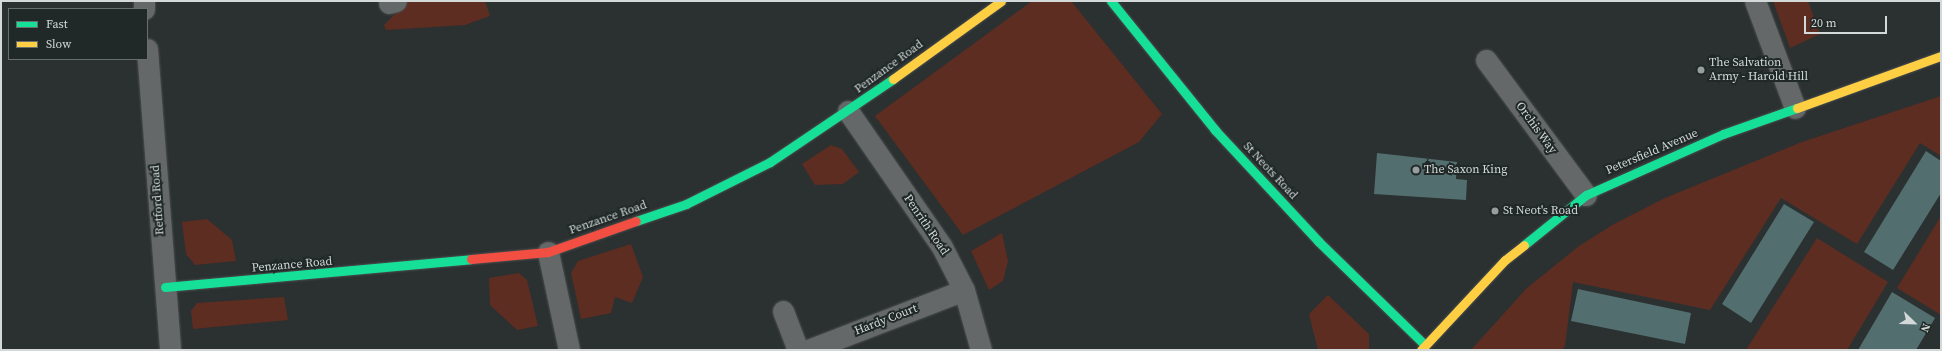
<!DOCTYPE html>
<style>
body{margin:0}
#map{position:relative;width:1942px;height:351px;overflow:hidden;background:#2b3030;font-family:"Source Serif 4",serif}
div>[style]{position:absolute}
.green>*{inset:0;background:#5d2d22}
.building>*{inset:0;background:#536e6f}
.roads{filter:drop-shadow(0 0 1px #4a4e4e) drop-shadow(0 0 1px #4a4e4e)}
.street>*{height:21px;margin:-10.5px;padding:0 10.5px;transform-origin:10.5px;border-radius:10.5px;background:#656868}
.fast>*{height:9px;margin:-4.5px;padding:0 4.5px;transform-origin:4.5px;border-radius:4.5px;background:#16e098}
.slow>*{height:9px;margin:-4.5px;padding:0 4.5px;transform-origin:4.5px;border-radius:4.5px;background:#ffcf43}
.jam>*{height:9px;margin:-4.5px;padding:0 4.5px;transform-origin:4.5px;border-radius:4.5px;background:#f24e42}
.dots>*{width:11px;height:11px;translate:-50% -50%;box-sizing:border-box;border:2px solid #202828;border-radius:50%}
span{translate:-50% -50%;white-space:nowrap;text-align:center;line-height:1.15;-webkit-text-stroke:4px #202828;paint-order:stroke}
.poi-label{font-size:12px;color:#d3d8d8}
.left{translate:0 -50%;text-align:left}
.street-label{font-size:12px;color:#d3d8d8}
.frame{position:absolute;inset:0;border:2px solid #d3d8d8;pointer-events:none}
.legend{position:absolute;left:8px;top:8px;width:140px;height:52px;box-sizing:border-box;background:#202828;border:1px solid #686e6e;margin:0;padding:5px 7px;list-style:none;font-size:12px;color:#d3d8d8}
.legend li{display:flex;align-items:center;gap:8px;height:20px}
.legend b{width:20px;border:1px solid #686e6e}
.north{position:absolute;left:1894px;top:303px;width:40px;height:40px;-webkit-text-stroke:3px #202828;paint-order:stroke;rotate:113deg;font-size:11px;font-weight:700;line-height:16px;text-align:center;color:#d3d8d8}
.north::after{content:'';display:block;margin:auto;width:14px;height:18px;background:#d3d8d8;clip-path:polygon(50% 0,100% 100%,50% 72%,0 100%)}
.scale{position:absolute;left:1804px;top:16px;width:83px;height:18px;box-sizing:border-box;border:2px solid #d3d8d8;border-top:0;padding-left:5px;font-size:12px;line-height:14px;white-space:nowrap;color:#d3d8d8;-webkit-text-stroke:3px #202828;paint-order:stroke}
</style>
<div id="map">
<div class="green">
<div style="clip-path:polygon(408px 1px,485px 1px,490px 16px,465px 25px,386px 30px,384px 25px)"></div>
<div style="clip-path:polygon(1032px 1px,1071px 1px,1162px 114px,1139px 142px,963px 235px,875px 116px)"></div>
<div style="clip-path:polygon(1773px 1px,1808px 1px,1820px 34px,1790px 48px)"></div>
<div style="clip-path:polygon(1941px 96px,1941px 156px,1920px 143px,1857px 244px,1781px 198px,1710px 310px,1573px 282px,1565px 346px,1562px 350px,1471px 350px,1527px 288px,1579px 246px,1614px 224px,1665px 198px,1802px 142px)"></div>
<div style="clip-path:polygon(831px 145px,842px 149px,859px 172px,843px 184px,815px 185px,802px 164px)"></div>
<div style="clip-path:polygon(1941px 216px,1941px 315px,1897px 288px)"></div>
<div style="clip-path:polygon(207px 219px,232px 240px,236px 261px,195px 265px,186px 254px,182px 222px)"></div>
<div style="clip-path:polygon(1002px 233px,1008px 261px,1003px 281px,989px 290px,971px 251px)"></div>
<div style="clip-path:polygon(1817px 238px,1888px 282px,1847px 350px,1746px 350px)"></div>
<div style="clip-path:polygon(631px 244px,643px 277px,632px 303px,615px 297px,611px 313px,581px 319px,571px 273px,578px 261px)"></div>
<div style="clip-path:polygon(519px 273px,527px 280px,538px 326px,517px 330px,490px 305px,489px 278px)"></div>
<div style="clip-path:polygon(1328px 295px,1369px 334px,1369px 350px,1318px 350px,1309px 314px)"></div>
<div style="clip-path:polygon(284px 297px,288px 320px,193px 329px,191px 311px,197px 303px)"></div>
</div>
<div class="building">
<div style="clip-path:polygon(1926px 151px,1941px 161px,1941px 193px,1893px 270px,1864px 252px)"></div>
<div style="clip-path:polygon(1377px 153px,1457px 162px,1456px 179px,1467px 180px,1466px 200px,1374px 194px)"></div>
<div style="clip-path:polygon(1784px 204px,1814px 222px,1751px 323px,1722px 304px)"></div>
<div style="clip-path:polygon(1578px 289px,1691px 313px,1685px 344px,1571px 321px)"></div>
<div style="clip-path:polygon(1892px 292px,1935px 318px,1916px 350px,1858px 350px)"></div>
</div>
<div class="roads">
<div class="street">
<div style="left:144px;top:1px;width:8px;rotate:90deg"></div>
<div style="left:1755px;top:1px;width:114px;rotate:69.5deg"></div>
<div style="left:389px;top:3px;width:7px;rotate:-16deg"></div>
<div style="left:147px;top:49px;width:302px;rotate:85.6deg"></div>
<div style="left:1486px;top:60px;width:168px;rotate:53.5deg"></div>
<div style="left:848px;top:111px;width:165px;rotate:55.3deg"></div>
<div style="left:942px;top:247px;width:48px;rotate:62.9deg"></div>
<div style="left:964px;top:290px;width:62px;rotate:74.2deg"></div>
<div style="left:548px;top:252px;width:100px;rotate:77.9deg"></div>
<div style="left:783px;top:311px;width:42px;rotate:69deg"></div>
<div style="left:808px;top:350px;width:167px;rotate:-21deg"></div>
</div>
<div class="fast">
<div style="left:1111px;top:1px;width:166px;rotate:51.1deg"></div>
<div style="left:1215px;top:130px;width:151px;rotate:47.1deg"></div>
<div style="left:1318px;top:241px;width:149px;rotate:44.2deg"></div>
<div style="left:636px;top:221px;width:53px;rotate:-18.8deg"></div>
<div style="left:686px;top:204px;width:94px;rotate:-26.6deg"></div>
<div style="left:770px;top:162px;width:148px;rotate:-34deg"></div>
<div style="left:1524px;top:245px;width:80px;rotate:-38.9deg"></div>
<div style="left:1586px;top:195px;width:150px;rotate:-24deg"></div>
<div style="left:1723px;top:134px;width:78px;rotate:-19.4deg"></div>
<div style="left:165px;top:287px;width:307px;rotate:-5.2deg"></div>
</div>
<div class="slow">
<div style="left:893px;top:79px;width:133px;rotate:-35.8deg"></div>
<div style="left:1797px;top:108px;width:153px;rotate:-19.9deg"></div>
<div style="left:1421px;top:350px;width:123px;rotate:-47deg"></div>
<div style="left:1505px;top:260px;width:24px;rotate:-38deg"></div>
</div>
<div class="jam">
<div style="left:471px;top:259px;width:77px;rotate:-5.2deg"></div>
<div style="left:548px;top:252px;width:93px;rotate:-19.4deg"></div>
</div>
</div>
<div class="dots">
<div style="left:1701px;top:70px;background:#989d9d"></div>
<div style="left:1416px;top:170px;background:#989d9d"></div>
<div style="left:1495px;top:211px;background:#989d9d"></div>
</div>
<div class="poi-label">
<span class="left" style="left:1709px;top:70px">The Salvation<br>Army - Harold Hill</span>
<span class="left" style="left:1424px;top:170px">The Saxon King</span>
<span class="left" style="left:1503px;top:211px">St Neot's Road</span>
</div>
<div class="street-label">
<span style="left:889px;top:67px;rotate:-36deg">Penzance Road</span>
<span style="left:1536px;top:128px;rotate:54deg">Orchis Way</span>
<span style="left:1652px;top:152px;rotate:-23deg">Petersfield Avenue</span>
<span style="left:1270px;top:171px;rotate:47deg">St Neots Road</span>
<span style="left:158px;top:200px;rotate:-94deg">Retford Road</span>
<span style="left:608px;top:218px;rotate:-19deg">Penzance Road</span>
<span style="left:926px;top:225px;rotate:56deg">Penrith Road</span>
<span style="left:292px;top:265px;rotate:-5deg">Penzance Road</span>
<span style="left:886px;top:320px;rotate:-21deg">Hardy Court</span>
</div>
<div class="frame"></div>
<ul class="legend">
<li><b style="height:5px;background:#16e098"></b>Fast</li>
<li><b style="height:5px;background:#ffcf43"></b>Slow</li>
</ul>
<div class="north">N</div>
<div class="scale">20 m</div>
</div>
